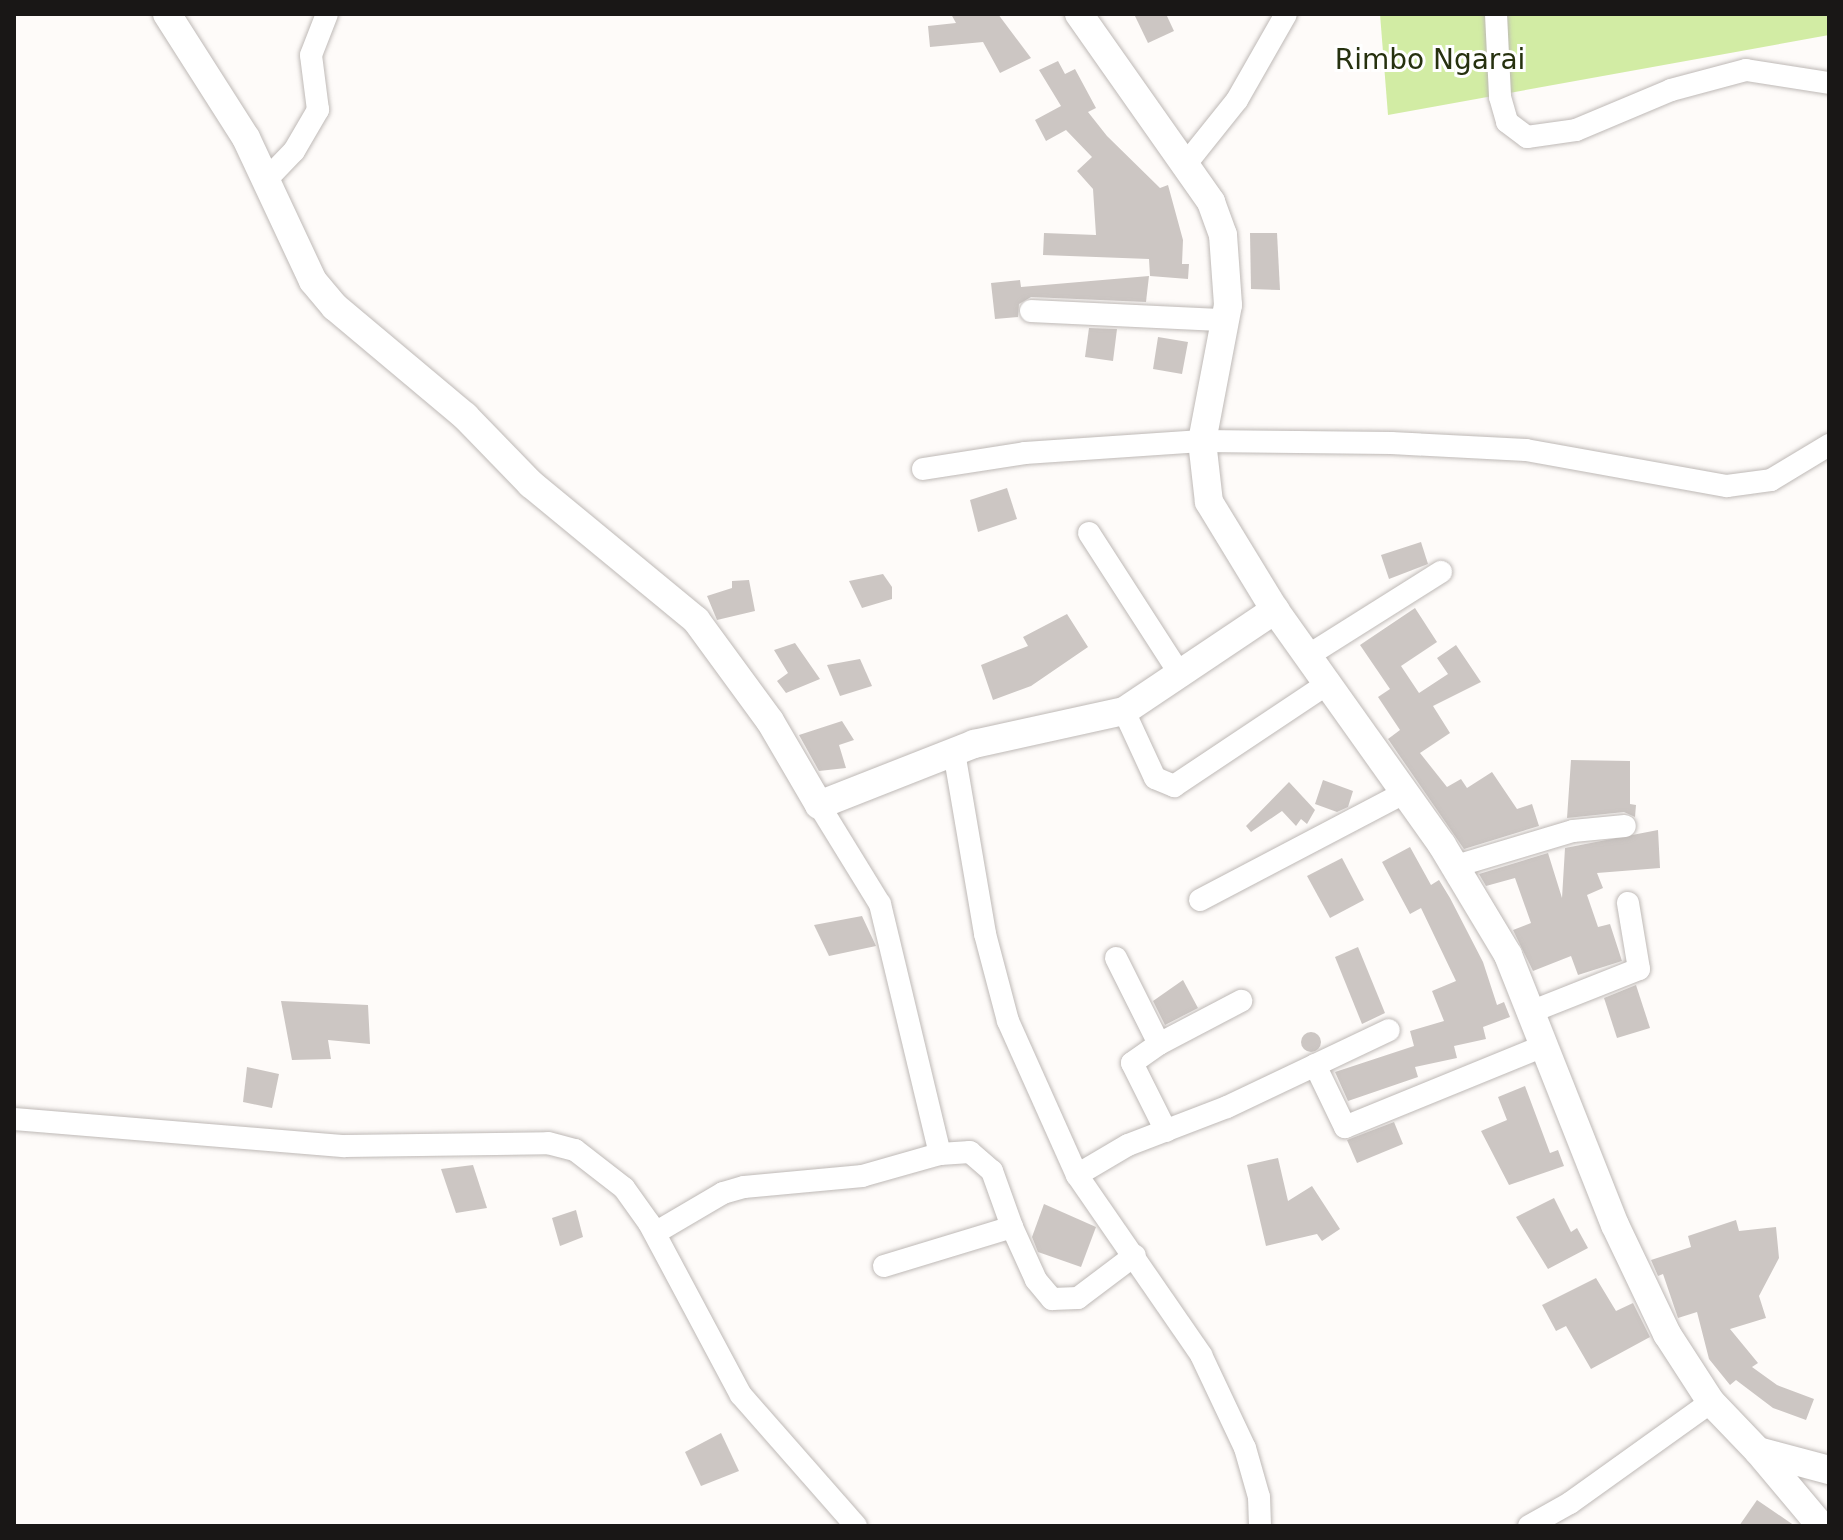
<!DOCTYPE html>
<style>
body{margin:0}
#map{position:relative;width:1843px;height:1540px;overflow:hidden;background:#fefbf9;font-family:"DejaVu Sans",sans-serif}
div>[style]{position:absolute}
.green>*{inset:0;background:#d2eca4}
.building>*{inset:0;background:#ccc6c3}
.round{border-radius:50%}
.roads{filter:drop-shadow(0 0 2px #beb9b6) drop-shadow(0 0 2px #beb9b6)}
.minor>*{height:22px;margin:-11px;padding:0 11px;transform-origin:11px;border-radius:11px;background:#fff}
.tertiary>*{height:28px;margin:-14px;padding:0 14px;transform-origin:14px;border-radius:14px;background:#fff}
span{translate:-50% -50%;white-space:nowrap;text-align:center;line-height:1.15;-webkit-text-stroke:6px #fff;paint-order:stroke}
.park-label{font-size:28px;color:#26310f}
.frame{position:absolute;inset:0;border:16px solid #191716;pointer-events:none}
</style>
<div id="map">
<div class="green">
<div style="clip-path:polygon(1380px 14px,1829px 14px,1829px 35px,1388px 115px)"></div>
</div>
<div class="building">
<div style="clip-path:polygon(951px 14px,998px 14px,1031px 58px,1000px 73px,983px 42px,930px 47px,928px 26px,956px 23px)"></div>
<div style="clip-path:polygon(1134px 14px,1166px 14px,1174px 31px,1148px 43px)"></div>
<div style="clip-path:polygon(1058px 61px,1065px 74px,1075px 69px,1096px 108px,1088px 112px,1107px 136px,1160px 188px,1168px 185px,1183px 240px,1182px 264px,1189px 264px,1188px 279px,1150px 276px,1149px 259px,1043px 255px,1044px 233px,1096px 235px,1093px 189px,1077px 171px,1092px 157px,1066px 130px,1046px 141px,1035px 120px,1061px 106px,1039px 70px)"></div>
<div style="clip-path:polygon(1250px 233px,1277px 233px,1280px 290px,1251px 289px)"></div>
<div style="clip-path:polygon(1149px 276px,1146px 302px,1031px 297px,1019px 304px,1018px 317px,995px 319px,991px 283px,1020px 280px,1021px 287px)"></div>
<div style="clip-path:polygon(1089px 328px,1117px 329px,1113px 361px,1085px 357px)"></div>
<div style="clip-path:polygon(1158px 337px,1188px 342px,1182px 374px,1153px 369px)"></div>
<div style="clip-path:polygon(1007px 488px,1017px 519px,978px 532px,970px 500px)"></div>
<div style="clip-path:polygon(1421px 542px,1428px 564px,1389px 579px,1381px 555px)"></div>
<div style="clip-path:polygon(883px 574px,892px 587px,892px 599px,862px 608px,849px 581px)"></div>
<div style="clip-path:polygon(749px 580px,755px 611px,717px 620px,707px 596px,732px 588px,732px 581px)"></div>
<div style="clip-path:polygon(1415px 608px,1437px 642px,1401px 666px,1419px 693px,1448px 674px,1437px 658px,1456px 645px,1481px 682px,1433px 706px,1450px 733px,1420px 753px,1447px 787px,1461px 779px,1467px 788px,1492px 772px,1517px 809px,1532px 804px,1539px 826px,1464px 849px,1388px 739px,1400px 730px,1378px 697px,1390px 689px,1360px 645px)"></div>
<div style="clip-path:polygon(1067px 614px,1088px 647px,1031px 686px,993px 700px,981px 665px,1028px 646px,1023px 637px)"></div>
<div style="clip-path:polygon(795px 643px,820px 679px,786px 693px,777px 681px,788px 673px,774px 650px)"></div>
<div style="clip-path:polygon(860px 659px,872px 686px,840px 696px,827px 665px)"></div>
<div style="clip-path:polygon(842px 721px,854px 740px,839px 745px,846px 768px,819px 771px,799px 735px)"></div>
<div style="clip-path:polygon(1571px 760px,1630px 761px,1630px 804px,1636px 805px,1635px 817px,1624px 812px,1567px 818px)"></div>
<div style="clip-path:polygon(1323px 780px,1353px 791px,1348px 807px,1337px 812px,1315px 804px)"></div>
<div style="clip-path:polygon(1289px 782px,1315px 810px,1307px 824px,1301px 819px,1296px 826px,1282px 811px,1251px 832px,1246px 826px)"></div>
<div style="clip-path:polygon(1658px 830px,1660px 868px,1597px 873px,1603px 888px,1587px 895px,1598px 927px,1610px 924px,1622px 961px,1578px 975px,1571px 956px,1533px 971px,1513px 930px,1531px 923px,1515px 878px,1486px 886px,1479px 874px,1548px 853px,1562px 898px,1565px 848px)"></div>
<div style="clip-path:polygon(1410px 847px,1431px 885px,1439px 880px,1450px 898px,1483px 962px,1497px 1005px,1504px 1002px,1510px 1017px,1483px 1027px,1486px 1039px,1454px 1046px,1457px 1058px,1415px 1067px,1418px 1077px,1348px 1101px,1335px 1072px,1414px 1046px,1410px 1031px,1444px 1021px,1432px 991px,1456px 981px,1421px 908px,1410px 914px,1382px 862px)"></div>
<div style="clip-path:polygon(1342px 858px,1364px 900px,1330px 918px,1307px 876px)"></div>
<div style="clip-path:polygon(862px 916px,876px 946px,829px 956px,814px 925px)"></div>
<div style="clip-path:polygon(1358px 947px,1385px 1013px,1362px 1024px,1335px 957px)"></div>
<div style="clip-path:polygon(1183px 980px,1198px 1008px,1165px 1025px,1153px 1001px)"></div>
<div style="clip-path:polygon(1636px 985px,1650px 1028px,1617px 1038px,1604px 998px)"></div>
<div style="clip-path:polygon(281px 1001px,368px 1005px,370px 1044px,328px 1040px,331px 1059px,292px 1060px)"></div>
<div class="round" style="left:1301px;top:1032px;width:20px;height:20px"></div>
<div style="clip-path:polygon(247px 1067px,279px 1074px,272px 1108px,243px 1102px)"></div>
<div style="clip-path:polygon(1525px 1086px,1550px 1153px,1558px 1150px,1564px 1166px,1509px 1185px,1481px 1131px,1507px 1120px,1498px 1097px)"></div>
<div style="clip-path:polygon(1394px 1122px,1403px 1144px,1357px 1163px,1347px 1140px)"></div>
<div style="clip-path:polygon(1278px 1158px,1288px 1201px,1312px 1186px,1340px 1229px,1322px 1241px,1317px 1234px,1266px 1246px,1247px 1165px)"></div>
<div style="clip-path:polygon(473px 1165px,487px 1208px,456px 1213px,441px 1169px)"></div>
<div style="clip-path:polygon(1554px 1198px,1571px 1232px,1577px 1228px,1588px 1248px,1548px 1269px,1516px 1217px)"></div>
<div style="clip-path:polygon(1044px 1204px,1096px 1227px,1081px 1267px,1038px 1252px,1032px 1237px)"></div>
<div style="clip-path:polygon(576px 1210px,583px 1237px,560px 1246px,552px 1218px)"></div>
<div style="clip-path:polygon(1736px 1220px,1739px 1231px,1776px 1227px,1779px 1258px,1759px 1296px,1766px 1318px,1730px 1329px,1758px 1363px,1752px 1367px,1777px 1385px,1814px 1399px,1806px 1420px,1773px 1408px,1736px 1380px,1730px 1385px,1709px 1359px,1697px 1312px,1678px 1318px,1663px 1274px,1658px 1276px,1651px 1260px,1691px 1247px,1688px 1236px)"></div>
<div style="clip-path:polygon(1596px 1278px,1616px 1311px,1633px 1303px,1650px 1337px,1591px 1369px,1566px 1326px,1556px 1331px,1542px 1305px)"></div>
<div style="clip-path:polygon(721px 1433px,739px 1471px,701px 1486px,685px 1452px)"></div>
<div style="clip-path:polygon(1757px 1500px,1795px 1526px,1739px 1526px)"></div>
</div>
<div class="roads">
<div class="minor">
<div style="left:1496px;top:14px;width:83px;rotate:87.2deg"></div>
<div style="left:1500px;top:97px;width:26px;rotate:74deg"></div>
<div style="left:1507px;top:122px;width:25px;rotate:37deg"></div>
<div style="left:1527px;top:137px;width:49px;rotate:-8.1deg"></div>
<div style="left:1576px;top:130px;width:103px;rotate:-22.8deg"></div>
<div style="left:1671px;top:90px;width:78px;rotate:-14.9deg"></div>
<div style="left:1746px;top:70px;width:84px;rotate:8.9deg"></div>
<div style="left:1185px;top:165px;width:83px;rotate:-51.3deg"></div>
<div style="left:1237px;top:100px;width:99px;rotate:-60.3deg"></div>
<div style="left:266px;top:180px;width:40px;rotate:-46deg"></div>
<div style="left:294px;top:151px;width:48px;rotate:-59.7deg"></div>
<div style="left:318px;top:110px;width:55px;rotate:-97.3deg"></div>
<div style="left:311px;top:55px;width:44px;rotate:-68.7deg"></div>
<div style="left:1031px;top:311px;width:194px;rotate:2.7deg"></div>
<div style="left:923px;top:469px;width:103px;rotate:-8.9deg"></div>
<div style="left:1025px;top:453px;width:177px;rotate:-3.9deg"></div>
<div style="left:1202px;top:441px;width:189px;rotate:0.6deg"></div>
<div style="left:1391px;top:443px;width:135px;rotate:3deg"></div>
<div style="left:1526px;top:450px;width:204px;rotate:10.2deg"></div>
<div style="left:1727px;top:486px;width:44px;rotate:-7.8deg"></div>
<div style="left:1771px;top:480px;width:68px;rotate:-31.1deg"></div>
<div style="left:1089px;top:533px;width:170px;rotate:57.2deg"></div>
<div style="left:1309px;top:655px;width:156px;rotate:-32.2deg"></div>
<div style="left:1124px;top:711px;width:74px;rotate:65.2deg"></div>
<div style="left:1155px;top:778px;width:21px;rotate:23deg"></div>
<div style="left:1174px;top:786px;width:187px;rotate:-33.7deg"></div>
<div style="left:954px;top:752px;width:185px;rotate:80.3deg"></div>
<div style="left:985px;top:934px;width:90px;rotate:75.2deg"></div>
<div style="left:1008px;top:1021px;width:169px;rotate:65.9deg"></div>
<div style="left:1077px;top:1175px;width:219px;rotate:55.4deg"></div>
<div style="left:1201px;top:1355px;width:103px;rotate:64.7deg"></div>
<div style="left:1245px;top:1448px;width:51px;rotate:74.1deg"></div>
<div style="left:1259px;top:1497px;width:29px;rotate:88deg"></div>
<div style="left:819px;top:805px;width:116px;rotate:58.4deg"></div>
<div style="left:880px;top:904px;width:257px;rotate:76.5deg"></div>
<div style="left:1456px;top:866px;width:122px;rotate:-16.7deg"></div>
<div style="left:1573px;top:831px;width:52px;rotate:-5.5deg"></div>
<div style="left:1200px;top:900px;width:233px;rotate:-27.7deg"></div>
<div style="left:1116px;top:958px;width:96px;rotate:63.4deg"></div>
<div style="left:1159px;top:1044px;width:33px;rotate:145deg"></div>
<div style="left:1132px;top:1063px;width:76px;rotate:63.4deg"></div>
<div style="left:1533px;top:1011px;width:114px;rotate:-21.6deg"></div>
<div style="left:1639px;top:969px;width:67px;rotate:-99.5deg"></div>
<div style="left:1159px;top:1044px;width:93px;rotate:-27.7deg"></div>
<div style="left:1315px;top:1065px;width:69px;rotate:64.2deg"></div>
<div style="left:1345px;top:1127px;width:217px;rotate:-22.2deg"></div>
<div style="left:14px;top:1119px;width:332px;rotate:4.7deg"></div>
<div style="left:345px;top:1146px;width:203px;rotate:-0.8deg"></div>
<div style="left:548px;top:1143px;width:28px;rotate:15deg"></div>
<div style="left:575px;top:1150px;width:62px;rotate:37.8deg"></div>
<div style="left:624px;top:1188px;width:43px;rotate:54.5deg"></div>
<div style="left:649px;top:1223px;width:195px;rotate:61.9deg"></div>
<div style="left:741px;top:1395px;width:174px;rotate:48.7deg"></div>
<div style="left:1077px;top:1175px;width:59px;rotate:-30.5deg"></div>
<div style="left:1128px;top:1145px;width:106px;rotate:-21deg"></div>
<div style="left:1227px;top:1107px;width:179px;rotate:-25.4deg"></div>
<div style="left:655px;top:1233px;width:79px;rotate:-30.5deg"></div>
<div style="left:723px;top:1193px;width:22px;rotate:-16deg"></div>
<div style="left:744px;top:1187px;width:119px;rotate:-5.3deg"></div>
<div style="left:862px;top:1176px;width:81px;rotate:-15.8deg"></div>
<div style="left:940px;top:1154px;width:30px;rotate:-4deg"></div>
<div style="left:970px;top:1152px;width:29px;rotate:41deg"></div>
<div style="left:992px;top:1171px;width:59px;rotate:70.3deg"></div>
<div style="left:1012px;top:1227px;width:58px;rotate:65.6deg"></div>
<div style="left:1036px;top:1280px;width:25px;rotate:50deg"></div>
<div style="left:1052px;top:1299px;width:26px;rotate:-2deg"></div>
<div style="left:1078px;top:1298px;width:71px;rotate:-37deg"></div>
<div style="left:884px;top:1266px;width:134px;rotate:-16.9deg"></div>
<div style="left:1529px;top:1526px;width:47px;rotate:-29.3deg"></div>
<div style="left:1570px;top:1503px;width:173px;rotate:-35.6deg"></div>
</div>
<div class="tertiary">
<div style="left:167px;top:14px;width:147px;rotate:57.5deg"></div>
<div style="left:246px;top:138px;width:158px;rotate:64.9deg"></div>
<div style="left:313px;top:281px;width:34px;rotate:50deg"></div>
<div style="left:335px;top:307px;width:170px;rotate:40deg"></div>
<div style="left:465px;top:416px;width:95px;rotate:45.9deg"></div>
<div style="left:531px;top:484px;width:214px;rotate:39.5deg"></div>
<div style="left:696px;top:620px;width:125px;rotate:53.8deg"></div>
<div style="left:770px;top:721px;width:97px;rotate:59.7deg"></div>
<div style="left:819px;top:805px;width:167px;rotate:-21.5deg"></div>
<div style="left:974px;top:744px;width:154px;rotate:-12.4deg"></div>
<div style="left:1124px;top:711px;width:182px;rotate:-33.8deg"></div>
<div style="left:1079px;top:14px;width:230px;rotate:54.9deg"></div>
<div style="left:1211px;top:202px;width:35px;rotate:70deg"></div>
<div style="left:1223px;top:235px;width:70px;rotate:85.9deg"></div>
<div style="left:1228px;top:305px;width:138px;rotate:100.8deg"></div>
<div style="left:1202px;top:441px;width:61px;rotate:83.5deg"></div>
<div style="left:1209px;top:502px;width:127px;rotate:58.6deg"></div>
<div style="left:1275px;top:610px;width:288px;rotate:54.6deg"></div>
<div style="left:1442px;top:845px;width:128px;rotate:59deg"></div>
<div style="left:1508px;top:955px;width:290px;rotate:68.4deg"></div>
<div style="left:1615px;top:1225px;width:121px;rotate:64.5deg"></div>
<div style="left:1667px;top:1334px;width:81px;rotate:57.1deg"></div>
<div style="left:1711px;top:1402px;width:68px;rotate:46.2deg"></div>
<div style="left:1758px;top:1451px;width:73px;rotate:15deg"></div>
<div style="left:1758px;top:1451px;width:98px;rotate:50deg"></div>
</div>
</div>
<div class="park-label">
<span style="left:1430px;top:60px">Rimbo Ngarai</span>
</div>
<div class="frame"></div>
</div>
